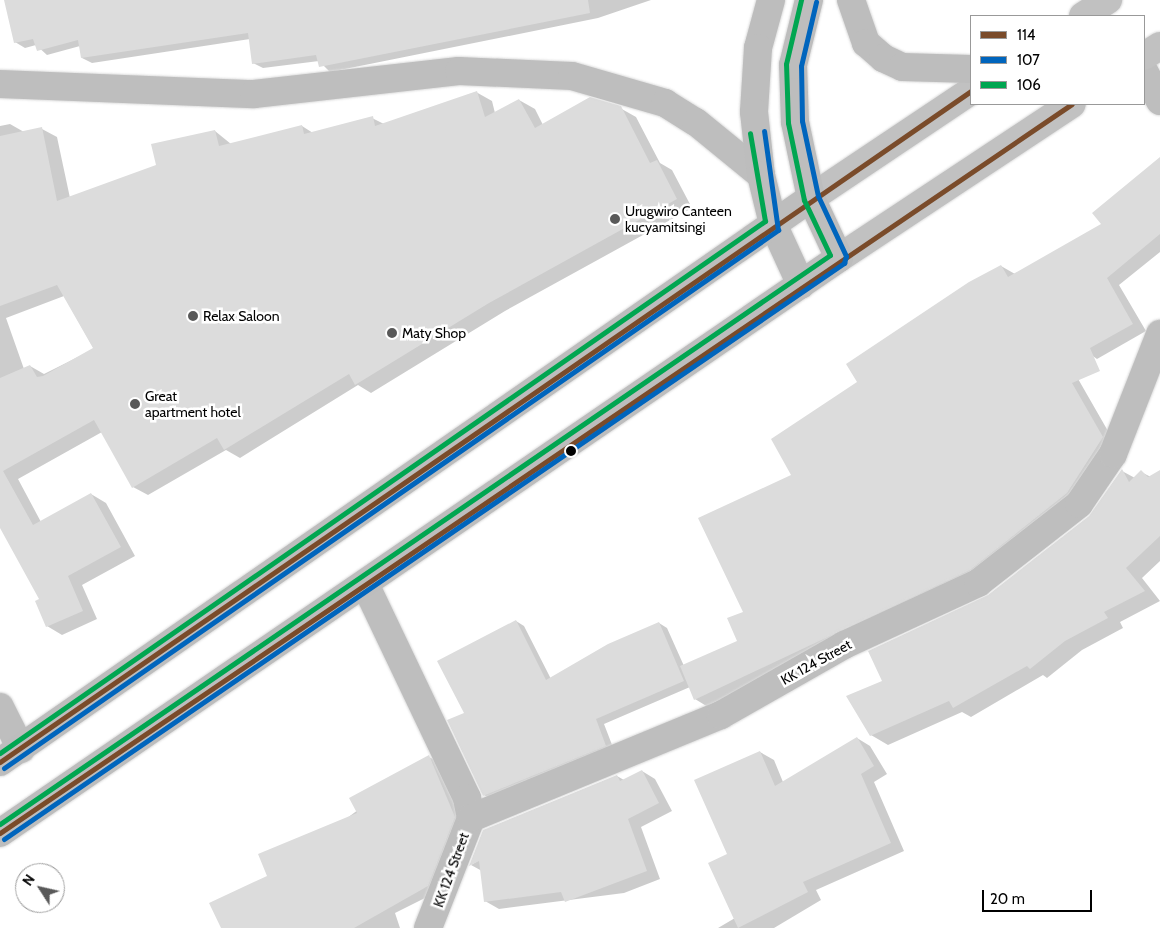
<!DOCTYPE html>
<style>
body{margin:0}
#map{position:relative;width:1160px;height:928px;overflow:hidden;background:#fff;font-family:Cabin,sans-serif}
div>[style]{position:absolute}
.shadow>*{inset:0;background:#0003}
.building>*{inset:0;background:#dcdcdc}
.roads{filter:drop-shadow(0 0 1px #dbdbdb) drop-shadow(0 0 1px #dbdbdb)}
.minor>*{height:28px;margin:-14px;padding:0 14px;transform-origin:14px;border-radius:14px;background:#bebebe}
.secondary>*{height:28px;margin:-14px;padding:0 14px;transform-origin:14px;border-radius:14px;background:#c1c1c1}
.trunk>*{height:28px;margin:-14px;padding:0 14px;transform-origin:14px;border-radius:14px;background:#bdbdbd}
.bus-1>*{height:5px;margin:-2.5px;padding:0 2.5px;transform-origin:2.5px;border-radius:2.5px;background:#7a4b2a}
.bus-2>*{height:5px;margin:-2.5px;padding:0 2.5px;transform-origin:2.5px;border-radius:2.5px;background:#0065bd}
.bus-3>*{height:5px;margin:-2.5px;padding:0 2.5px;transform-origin:2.5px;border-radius:2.5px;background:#00a651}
.dots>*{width:14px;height:14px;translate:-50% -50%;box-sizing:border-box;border:2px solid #fff;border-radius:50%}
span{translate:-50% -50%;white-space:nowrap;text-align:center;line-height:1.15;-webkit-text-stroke:5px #fff;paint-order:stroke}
.poi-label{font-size:14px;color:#000}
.left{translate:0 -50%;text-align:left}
.street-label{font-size:14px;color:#000}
.legend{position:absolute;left:970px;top:15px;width:175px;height:90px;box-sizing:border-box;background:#fff;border:1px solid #999;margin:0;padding:6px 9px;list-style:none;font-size:15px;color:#000}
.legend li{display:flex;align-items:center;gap:10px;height:25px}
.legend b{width:25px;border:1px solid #999}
.north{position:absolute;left:15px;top:863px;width:50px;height:50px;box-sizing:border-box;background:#fff;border:1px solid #999;border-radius:50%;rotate:305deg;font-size:14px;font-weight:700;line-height:20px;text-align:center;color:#000}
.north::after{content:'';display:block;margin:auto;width:18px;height:22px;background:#595959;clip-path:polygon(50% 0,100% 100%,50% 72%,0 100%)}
.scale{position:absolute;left:982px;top:890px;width:110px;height:22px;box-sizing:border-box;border:2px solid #000;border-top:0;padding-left:6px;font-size:15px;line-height:18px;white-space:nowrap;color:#000;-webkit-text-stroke:4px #fff;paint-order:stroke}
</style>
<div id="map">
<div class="shadow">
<div style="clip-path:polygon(5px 0,651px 0,598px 18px,330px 72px,319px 61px,263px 68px,253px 63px,250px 39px,92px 63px,82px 58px,80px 46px,47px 55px,36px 45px,25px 48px,15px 42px)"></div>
<div style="clip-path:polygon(evenodd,476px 92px,492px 101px,495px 113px,519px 100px,535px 109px,543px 125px,620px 108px,636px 117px,660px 163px,672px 170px,692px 208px,505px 311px,371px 393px,358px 385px,240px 458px,226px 450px,148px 495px,133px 487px,102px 432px,18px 479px,41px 522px,91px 494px,106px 503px,135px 556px,82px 585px,97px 619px,62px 635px,47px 626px,41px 600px,0 525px,0 126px,10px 124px,24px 132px,42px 129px,57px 137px,70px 198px,158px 166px,153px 145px,215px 131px,231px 144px,302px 126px,313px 133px,372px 118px,384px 124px,476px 92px,64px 296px,94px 349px,44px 374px,30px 366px,24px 369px,6px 318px,64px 296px)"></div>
<div style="clip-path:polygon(1160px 159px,1160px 252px,1119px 285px,1146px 331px,1097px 359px,1046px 323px,1116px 445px,1080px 500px,983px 577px,708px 707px,695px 699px,690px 687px,604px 724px,614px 750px,492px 800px,484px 795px,465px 714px,516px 621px,524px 626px,551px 679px,659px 623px,667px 628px,684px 666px,739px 642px,744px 612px,793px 475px,859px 382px,1001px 266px,1015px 274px,1103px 224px)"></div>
<div style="clip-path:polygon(1122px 471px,1135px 478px,1141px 472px,1151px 477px,1160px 472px,1160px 561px,1142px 578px,1160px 601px,1120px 622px,1123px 628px,1082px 650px,1047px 678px,1043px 675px,971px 717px,962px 712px,888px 745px,871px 735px,884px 682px,1090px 517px)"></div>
<div style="clip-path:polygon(857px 738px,870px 746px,887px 774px,874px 782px,904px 851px,816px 890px,821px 900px,774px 928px,718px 928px,735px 918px,760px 752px,774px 760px,783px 782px)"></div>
<div style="clip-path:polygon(429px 757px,439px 762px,464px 823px,437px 892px,395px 913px,400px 928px,222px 928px,268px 877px)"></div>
<div style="clip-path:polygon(642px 771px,655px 779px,672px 811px,641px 827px,660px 879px,624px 893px,499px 909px,485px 901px,482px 871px,471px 865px,617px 776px,624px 780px)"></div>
</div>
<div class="building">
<div style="clip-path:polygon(4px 0,588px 0,590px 13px,319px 67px,316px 55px,252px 64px,248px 33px,81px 58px,78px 40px,37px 51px,33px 39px,14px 43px)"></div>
<div style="clip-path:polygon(477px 91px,485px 117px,519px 99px,535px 128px,590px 97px,621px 106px,650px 163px,657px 160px,677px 199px,489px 303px,355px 385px,349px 374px,224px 450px,217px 438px,132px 488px,94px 420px,3px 471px,33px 525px,91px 493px,121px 547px,68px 576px,83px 611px,46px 627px,35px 601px,39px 599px,0 528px,0 378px,30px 365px,37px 377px,43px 376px,93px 348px,57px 285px,0 306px,0 136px,42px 127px,57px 201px,156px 165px,151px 144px,215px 130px,219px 146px,302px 125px,304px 134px,373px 116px,375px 126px)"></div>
<div style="clip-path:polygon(1160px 157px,1160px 234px,1107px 278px,1133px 324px,1090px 348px,1100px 371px,1072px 383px,1103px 437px,1067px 493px,970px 570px,694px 700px,680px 666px,737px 641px,727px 618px,743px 612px,698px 518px,791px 475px,771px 439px,857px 382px,846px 364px,969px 282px,1001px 265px,1008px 277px,1101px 224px,1092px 213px)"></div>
<div style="clip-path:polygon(1122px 469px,1129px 482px,1141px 470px,1148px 477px,1160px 470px,1160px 536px,1126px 568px,1145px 591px,1104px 612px,1108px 618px,1065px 641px,1030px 669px,1027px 666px,953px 708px,949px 701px,870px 736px,846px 696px,882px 681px,868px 651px,988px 595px,1089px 516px)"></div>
<div style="clip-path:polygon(516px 620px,546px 680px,608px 644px,659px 622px,684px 681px,596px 719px,606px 746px,483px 796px,447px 720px,464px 713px,437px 661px)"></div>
<div style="clip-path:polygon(857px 737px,874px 766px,861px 774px,891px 843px,803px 882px,808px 892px,738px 928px,708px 863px,727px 854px,694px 780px,760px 751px,775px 786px)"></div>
<div style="clip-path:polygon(429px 755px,455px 817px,428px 886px,354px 928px,221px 928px,209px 903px,267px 876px,258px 854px,357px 813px,349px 798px)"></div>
<div style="clip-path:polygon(642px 770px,659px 803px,628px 819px,647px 871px,565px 902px,561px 892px,484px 902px,479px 861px,469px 866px,483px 830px,617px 775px,620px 781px)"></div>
</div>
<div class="roads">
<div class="minor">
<div style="left:1144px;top:71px;width:34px;rotate:62deg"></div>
<div style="left:0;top:84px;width:254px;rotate:2.3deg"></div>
<div style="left:254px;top:94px;width:206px;rotate:-6.4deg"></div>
<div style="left:459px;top:71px;width:113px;rotate:2.5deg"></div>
<div style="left:572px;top:76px;width:97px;rotate:16.2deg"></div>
<div style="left:665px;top:103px;width:36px;rotate:32deg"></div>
<div style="left:696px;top:122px;width:84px;rotate:39.2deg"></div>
<div style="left:365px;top:584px;width:237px;rotate:64.5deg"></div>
<div style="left:467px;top:798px;width:20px;rotate:79deg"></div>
<div style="left:0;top:707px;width:47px;rotate:63.4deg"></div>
<div style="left:428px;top:928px;width:118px;rotate:-68.6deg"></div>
<div style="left:471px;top:818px;width:270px;rotate:-22.4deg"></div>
<div style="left:721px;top:715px;width:142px;rotate:-29.6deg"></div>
<div style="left:844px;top:645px;width:148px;rotate:-24.8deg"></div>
<div style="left:978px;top:583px;width:128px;rotate:-38deg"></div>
<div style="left:1079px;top:504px;width:60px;rotate:-55.8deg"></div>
<div style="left:1113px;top:454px;width:129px;rotate:-68.6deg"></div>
</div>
<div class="secondary">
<div style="left:1083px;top:16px;width:30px;rotate:-33deg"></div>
<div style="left:1144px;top:56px;width:19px;rotate:-32deg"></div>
<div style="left:811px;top:198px;width:192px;rotate:-33.8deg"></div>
<div style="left:839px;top:258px;width:279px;rotate:-33.5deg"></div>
</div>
<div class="trunk">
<div style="left:771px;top:0;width:50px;rotate:105.2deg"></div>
<div style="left:758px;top:48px;width:64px;rotate:93.6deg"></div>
<div style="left:754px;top:112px;width:63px;rotate:83.7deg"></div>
<div style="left:761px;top:175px;width:50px;rotate:76.2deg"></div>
<div style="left:773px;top:224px;width:67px;rotate:65.3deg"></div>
<div style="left:851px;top:0;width:46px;rotate:70.8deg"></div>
<div style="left:866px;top:43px;width:23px;rotate:41deg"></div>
<div style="left:883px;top:58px;width:21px;rotate:25deg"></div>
<div style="left:902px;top:67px;width:69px;rotate:1.7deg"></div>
<div style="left:0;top:762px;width:988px;rotate:-34.82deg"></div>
<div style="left:0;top:833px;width:1017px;rotate:-34.42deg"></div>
<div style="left:839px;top:258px;width:66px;rotate:-115deg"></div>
<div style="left:811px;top:198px;width:78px;rotate:-101.9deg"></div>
<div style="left:795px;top:122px;width:57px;rotate:-92deg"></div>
<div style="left:793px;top:65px;width:67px;rotate:-76.2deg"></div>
</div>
</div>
<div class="bus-1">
<div style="left:0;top:762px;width:1180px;rotate:-34.65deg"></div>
<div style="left:0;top:833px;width:1296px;rotate:-34.22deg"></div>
</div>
<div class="bus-2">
<div style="left:4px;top:768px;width:943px;rotate:-34.8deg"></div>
<div style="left:778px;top:230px;width:100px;rotate:-98deg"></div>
<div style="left:4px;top:839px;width:1019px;rotate:-34.44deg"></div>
<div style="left:844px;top:263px;width:7px;rotate:-74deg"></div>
<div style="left:846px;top:256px;width:66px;rotate:-115deg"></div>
<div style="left:818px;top:196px;width:77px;rotate:-102deg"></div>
<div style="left:802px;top:121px;width:55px;rotate:-91deg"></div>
<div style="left:801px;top:66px;width:66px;rotate:-76.8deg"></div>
</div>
<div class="bus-3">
<div style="left:0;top:753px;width:932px;rotate:-34.82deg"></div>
<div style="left:765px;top:221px;width:89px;rotate:-99.7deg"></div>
<div style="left:0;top:824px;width:1006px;rotate:-34.43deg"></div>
<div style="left:830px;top:255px;width:61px;rotate:-115.3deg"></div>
<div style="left:804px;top:200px;width:79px;rotate:-101.7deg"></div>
<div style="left:788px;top:123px;width:59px;rotate:-91.9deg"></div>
<div style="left:786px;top:64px;width:66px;rotate:-76.8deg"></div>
</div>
<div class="dots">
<div style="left:615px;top:219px;background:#595959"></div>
<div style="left:193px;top:316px;background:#595959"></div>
<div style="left:392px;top:333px;background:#595959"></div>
<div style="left:135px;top:404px;background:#595959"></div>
<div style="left:571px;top:451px;background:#000"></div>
</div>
<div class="poi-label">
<span class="left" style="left:625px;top:219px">Urugwiro Canteen<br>kucyamitsingi</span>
<span class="left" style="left:203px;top:316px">Relax Saloon</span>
<span class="left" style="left:402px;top:333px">Maty Shop</span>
<span class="left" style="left:145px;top:404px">Great<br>apartment hotel</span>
</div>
<div class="street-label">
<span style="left:816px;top:662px;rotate:-29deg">KK 124 Street</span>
<span style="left:451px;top:870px;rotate:-70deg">KK 124 Street</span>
</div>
<ul class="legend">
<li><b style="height:6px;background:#7a4b2a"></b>114</li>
<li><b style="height:6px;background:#0065bd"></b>107</li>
<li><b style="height:6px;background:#00a651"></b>106</li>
</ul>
<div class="north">N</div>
<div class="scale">20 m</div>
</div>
